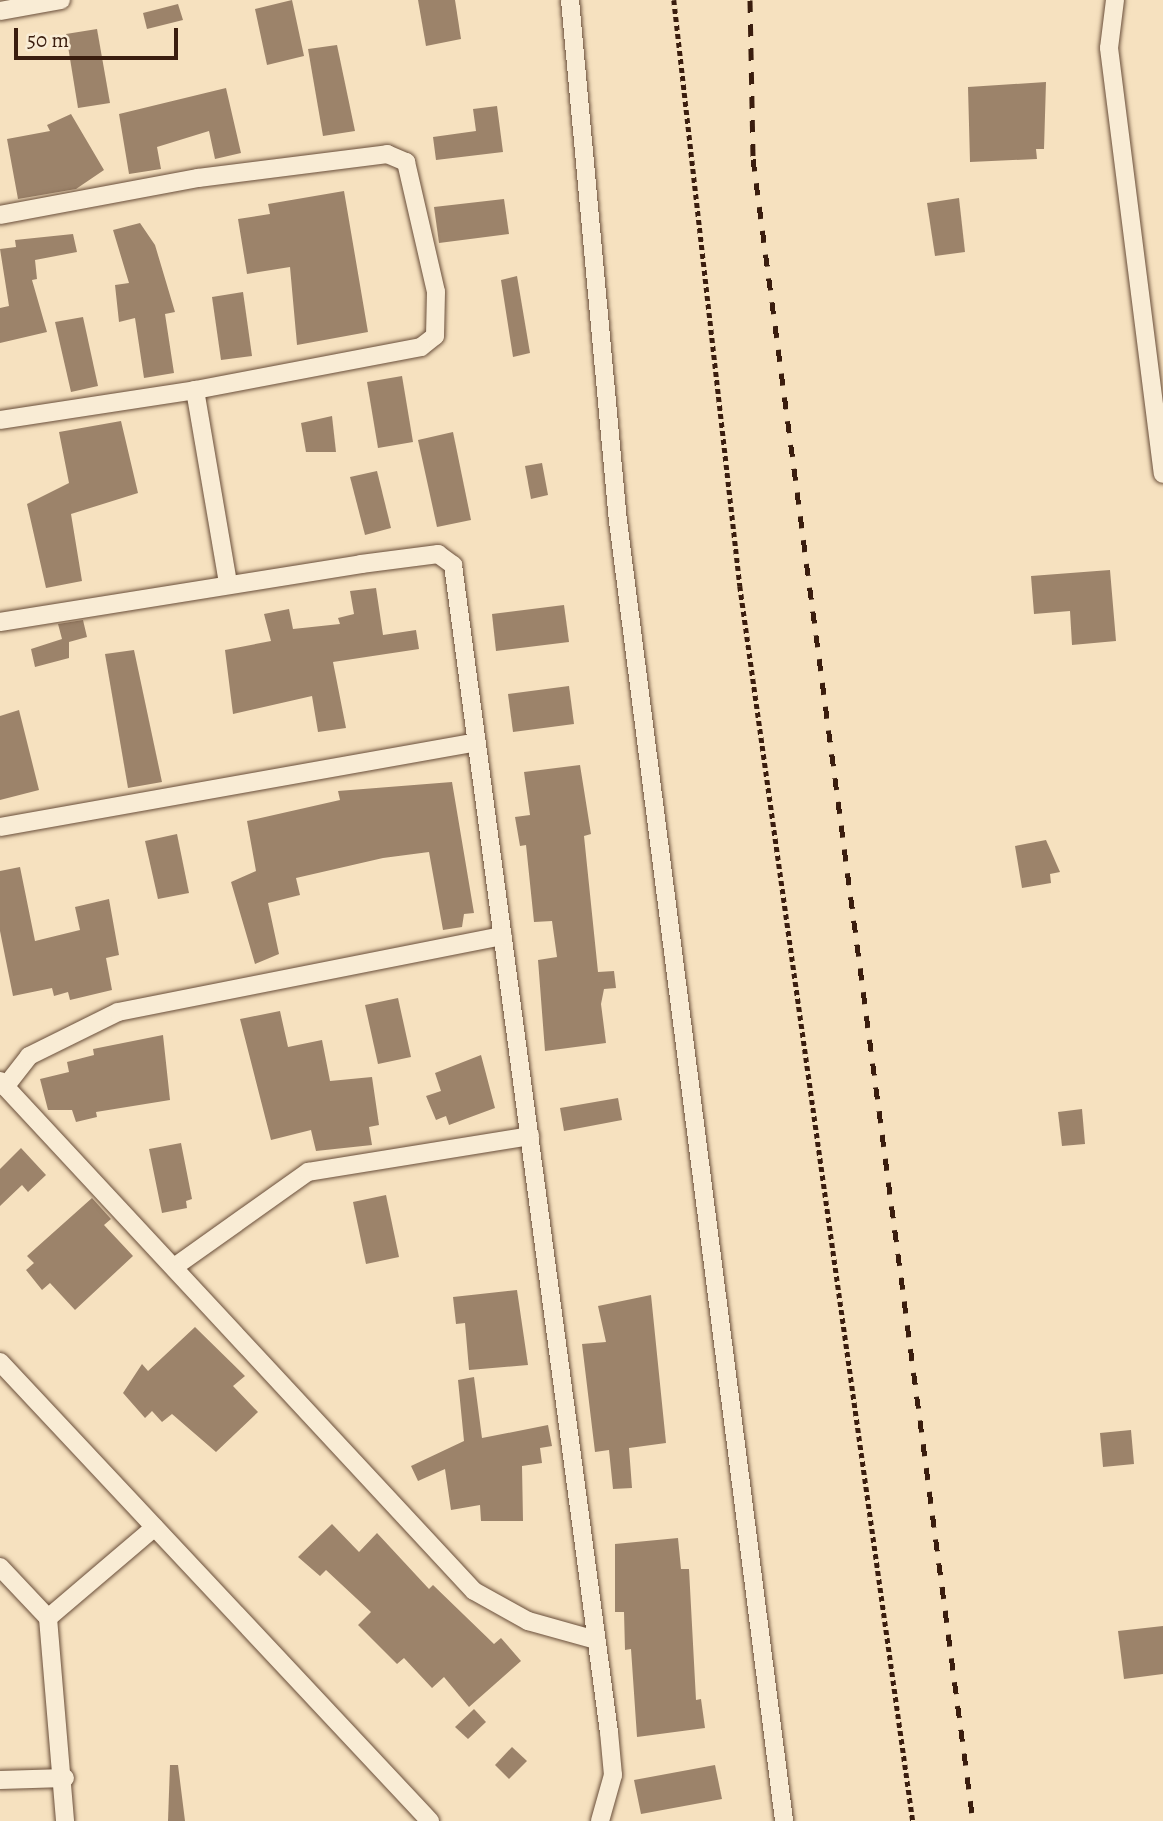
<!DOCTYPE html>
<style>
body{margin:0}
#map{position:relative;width:1163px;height:1821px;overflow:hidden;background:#f6e1bf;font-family:Alegreya,serif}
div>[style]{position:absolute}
.building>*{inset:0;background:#9c836a}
.path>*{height:4.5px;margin-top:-2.25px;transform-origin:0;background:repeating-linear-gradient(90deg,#3a1d0e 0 5px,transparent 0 8.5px)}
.roads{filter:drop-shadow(0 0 2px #694e3a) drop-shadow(0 0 2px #694e3a)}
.minor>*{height:18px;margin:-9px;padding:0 9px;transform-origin:9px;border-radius:9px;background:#f9ecd5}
.rail>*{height:5px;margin-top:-2.5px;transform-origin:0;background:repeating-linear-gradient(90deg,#3a1d0e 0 12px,transparent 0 24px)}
span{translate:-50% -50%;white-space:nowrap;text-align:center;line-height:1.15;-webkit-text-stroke:6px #f9ecd5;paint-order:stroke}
.scale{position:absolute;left:14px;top:28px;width:164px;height:32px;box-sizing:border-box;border:4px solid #3a1d0e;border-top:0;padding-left:9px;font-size:21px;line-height:24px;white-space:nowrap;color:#3a1d0e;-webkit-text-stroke:5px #f9ecd5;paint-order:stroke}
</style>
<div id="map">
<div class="building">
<div style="clip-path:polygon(292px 0,304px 56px,267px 65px,255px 9px)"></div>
<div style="clip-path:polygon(418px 0,455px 0,461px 39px,426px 46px)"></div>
<div style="clip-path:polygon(178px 4px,183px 20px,147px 29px,143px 13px)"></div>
<div style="clip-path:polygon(97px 29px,110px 103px,78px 108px,66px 34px)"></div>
<div style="clip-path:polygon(337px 45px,355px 131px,323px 136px,308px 49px)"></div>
<div style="clip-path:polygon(1046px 82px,1044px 149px,1036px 149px,1037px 159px,970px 162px,968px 87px)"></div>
<div style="clip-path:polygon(226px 88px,241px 153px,215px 159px,209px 131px,157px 147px,161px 169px,129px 174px,119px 114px)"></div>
<div style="clip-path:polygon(497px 106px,503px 152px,436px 160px,433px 137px,476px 131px,473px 109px)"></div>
<div style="clip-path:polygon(71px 114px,104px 170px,76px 189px,18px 199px,7px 139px,50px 131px,47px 125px)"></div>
<div style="clip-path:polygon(344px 191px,368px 332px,297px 345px,290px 267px,247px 274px,238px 219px,270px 214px,268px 204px)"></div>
<div style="clip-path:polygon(959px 198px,965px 252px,935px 256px,927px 203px)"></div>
<div style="clip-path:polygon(504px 199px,509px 234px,439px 243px,434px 207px)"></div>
<div style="clip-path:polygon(140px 223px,155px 245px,175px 312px,165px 314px,174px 373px,144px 378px,135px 318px,119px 322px,115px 285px,129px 283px,113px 230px)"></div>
<div style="clip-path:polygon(73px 234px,77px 252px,35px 260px,37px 279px,32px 280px,47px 332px,0 343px,0 308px,9px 306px,0 249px,16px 247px,15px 240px)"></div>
<div style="clip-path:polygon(517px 276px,530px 353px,513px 357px,501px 280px)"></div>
<div style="clip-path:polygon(243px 292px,252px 356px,221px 360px,212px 297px)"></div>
<div style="clip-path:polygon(83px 317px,98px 386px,71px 392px,55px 322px)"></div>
<div style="clip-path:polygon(402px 376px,413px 442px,378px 448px,367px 382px)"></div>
<div style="clip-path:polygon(332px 416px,336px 452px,306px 452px,301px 423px)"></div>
<div style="clip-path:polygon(121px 421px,138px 493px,71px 514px,82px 581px,46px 588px,27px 504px,69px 483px,59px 432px)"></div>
<div style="clip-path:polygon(453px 432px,471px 520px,437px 527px,418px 440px)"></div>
<div style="clip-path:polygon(542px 463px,548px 495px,531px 499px,525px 466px)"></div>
<div style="clip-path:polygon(377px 471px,391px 528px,365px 535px,350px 477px)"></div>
<div style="clip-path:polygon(1110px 570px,1116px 641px,1072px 645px,1070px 611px,1034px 614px,1031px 576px)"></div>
<div style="clip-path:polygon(376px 588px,383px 635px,416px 630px,419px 649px,333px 662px,346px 728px,318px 732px,312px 696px,233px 714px,225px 650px,271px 641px,264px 614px,289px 609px,293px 629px,340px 624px,338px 618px,354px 614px,350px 591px)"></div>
<div style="clip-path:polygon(564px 605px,569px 642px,496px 651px,492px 614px)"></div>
<div style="clip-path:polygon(83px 620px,87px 637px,69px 642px,69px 658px,35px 667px,31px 649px,62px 639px,58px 624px)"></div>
<div style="clip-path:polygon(134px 650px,162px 782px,128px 788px,105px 654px)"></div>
<div style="clip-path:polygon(569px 686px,574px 724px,513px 732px,508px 694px)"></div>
<div style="clip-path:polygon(19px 710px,39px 790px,0 800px,0 716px)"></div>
<div style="clip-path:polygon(580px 765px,591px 834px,584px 836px,598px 972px,614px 971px,616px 988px,604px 989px,601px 1004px,606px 1043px,545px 1051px,538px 960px,557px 957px,552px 921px,534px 922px,526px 845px,520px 846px,515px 817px,530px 815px,524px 772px)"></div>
<div style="clip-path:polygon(452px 782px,474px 913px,464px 914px,462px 927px,443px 930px,429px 852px,383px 858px,296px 878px,300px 895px,268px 903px,279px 954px,255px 964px,231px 882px,256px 871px,247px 821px,340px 800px,338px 791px)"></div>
<div style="clip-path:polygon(177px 834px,189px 893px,158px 899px,145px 841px)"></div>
<div style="clip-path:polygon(1046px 840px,1060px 872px,1050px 874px,1051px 883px,1022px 888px,1015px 846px)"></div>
<div style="clip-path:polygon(20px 867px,35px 941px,80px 930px,75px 907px,109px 899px,119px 955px,106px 958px,112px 990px,70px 1000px,68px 992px,54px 996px,52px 988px,13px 996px,0 931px,0 871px)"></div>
<div style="clip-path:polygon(398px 998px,411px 1057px,378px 1064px,365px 1005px)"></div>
<div style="clip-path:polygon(280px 1011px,288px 1047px,322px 1040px,330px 1081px,372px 1077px,379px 1125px,369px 1127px,372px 1145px,316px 1151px,311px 1130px,271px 1140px,240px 1019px)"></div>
<div style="clip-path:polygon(163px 1035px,170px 1100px,96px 1112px,97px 1117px,76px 1122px,72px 1110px,48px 1110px,40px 1079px,69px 1072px,67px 1062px,94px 1055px,93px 1049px)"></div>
<div style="clip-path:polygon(481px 1055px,495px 1108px,449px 1125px,446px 1116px,436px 1120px,426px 1096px,441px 1091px,435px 1073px)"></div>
<div style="clip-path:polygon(618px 1098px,622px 1120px,564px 1131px,560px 1108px)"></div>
<div style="clip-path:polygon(1082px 1109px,1085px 1144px,1062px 1146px,1058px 1112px)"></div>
<div style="clip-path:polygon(181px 1143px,192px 1199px,186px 1201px,187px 1208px,162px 1213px,149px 1149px)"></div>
<div style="clip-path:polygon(21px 1148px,46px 1175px,28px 1192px,22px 1185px,0 1206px,0 1169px)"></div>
<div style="clip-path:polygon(386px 1195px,399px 1257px,366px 1264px,353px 1202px)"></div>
<div style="clip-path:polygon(92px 1198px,111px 1219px,104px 1225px,133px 1256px,75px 1310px,50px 1283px,42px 1290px,26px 1270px,34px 1263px,27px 1256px)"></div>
<div style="clip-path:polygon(517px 1290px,528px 1365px,469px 1370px,465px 1323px,456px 1324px,453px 1297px)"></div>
<div style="clip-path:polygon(651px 1295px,666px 1443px,629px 1448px,632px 1488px,613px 1489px,609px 1450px,595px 1452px,582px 1344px,606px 1342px,598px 1306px)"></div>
<div style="clip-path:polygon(195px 1327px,245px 1376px,233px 1386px,258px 1412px,216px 1452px,172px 1414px,162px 1422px,152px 1411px,145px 1418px,123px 1393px,142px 1364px,148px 1371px)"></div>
<div style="clip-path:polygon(474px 1377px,482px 1438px,548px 1425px,552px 1446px,540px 1448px,542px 1463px,522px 1466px,523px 1521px,481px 1521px,480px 1505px,451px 1510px,445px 1469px,418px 1481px,411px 1466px,464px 1441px,458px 1380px)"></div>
<div style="clip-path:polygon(1131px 1430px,1134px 1464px,1103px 1467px,1100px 1433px)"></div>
<div style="clip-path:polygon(332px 1524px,359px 1552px,377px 1533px,429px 1589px,433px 1585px,494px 1644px,501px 1638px,521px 1661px,469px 1707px,444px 1677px,432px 1688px,404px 1658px,397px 1664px,358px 1625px,371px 1612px,326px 1570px,320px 1576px,298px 1557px)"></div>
<div style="clip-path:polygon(678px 1538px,681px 1569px,689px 1569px,696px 1700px,701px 1699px,705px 1728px,637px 1737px,631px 1649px,625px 1650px,624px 1612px,615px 1612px,615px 1544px)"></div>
<div style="clip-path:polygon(1163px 1626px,1163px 1674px,1124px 1679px,1118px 1631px)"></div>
<div style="clip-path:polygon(474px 1709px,486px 1722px,468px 1739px,455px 1727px)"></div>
<div style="clip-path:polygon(512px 1747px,527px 1761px,509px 1779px,495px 1765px)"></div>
<div style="clip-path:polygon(170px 1765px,178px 1765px,185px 1821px,168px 1821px)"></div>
<div style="clip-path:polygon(715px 1765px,722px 1799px,641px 1814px,634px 1780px)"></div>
</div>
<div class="path">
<div style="left:674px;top:0;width:590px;rotate:83.57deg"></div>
<div style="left:740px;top:586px;width:1247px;rotate:82.03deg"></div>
</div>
<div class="roads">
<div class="minor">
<div style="left:570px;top:0;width:523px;rotate:84.74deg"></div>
<div style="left:618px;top:521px;width:1311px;rotate:82.72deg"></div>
<div style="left:1115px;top:0;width:48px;rotate:97.1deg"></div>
<div style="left:1109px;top:48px;width:429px;rotate:82.8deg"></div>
<div style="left:0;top:11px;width:62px;rotate:-10.2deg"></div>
<div style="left:0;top:215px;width:201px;rotate:-10.6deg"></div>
<div style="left:198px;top:178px;width:191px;rotate:-7.2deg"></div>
<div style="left:387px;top:154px;width:21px;rotate:23deg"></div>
<div style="left:406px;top:162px;width:133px;rotate:77deg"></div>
<div style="left:436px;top:292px;width:44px;rotate:91.3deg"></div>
<div style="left:435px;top:336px;width:18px;rotate:142deg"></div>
<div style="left:421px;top:347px;width:230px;rotate:169.2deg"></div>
<div style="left:0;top:420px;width:197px;rotate:-8.7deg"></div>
<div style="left:195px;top:390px;width:196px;rotate:80.3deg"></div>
<div style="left:0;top:622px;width:366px;rotate:-9.1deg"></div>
<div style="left:361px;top:564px;width:78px;rotate:-7.4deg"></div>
<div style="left:438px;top:554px;width:19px;rotate:36deg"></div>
<div style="left:453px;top:565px;width:1177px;rotate:82.39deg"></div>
<div style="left:609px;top:1732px;width:43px;rotate:84.7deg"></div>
<div style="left:613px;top:1775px;width:48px;rotate:105.8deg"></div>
<div style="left:0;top:827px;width:484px;rotate:-10.1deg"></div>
<div style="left:0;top:1081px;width:696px;rotate:47.1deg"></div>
<div style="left:474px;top:1591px;width:62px;rotate:29.1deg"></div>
<div style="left:528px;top:1621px;width:71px;rotate:15.6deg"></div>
<div style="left:5px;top:1087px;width:39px;rotate:-52deg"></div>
<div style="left:29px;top:1056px;width:99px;rotate:-26.3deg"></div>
<div style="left:118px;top:1012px;width:392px;rotate:-11.2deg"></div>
<div style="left:177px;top:1265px;width:161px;rotate:-35.4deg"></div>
<div style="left:308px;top:1172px;width:225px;rotate:-9.2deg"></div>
<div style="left:0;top:1362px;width:629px;rotate:46.87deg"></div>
<div style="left:0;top:1567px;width:70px;rotate:46.7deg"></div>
<div style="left:48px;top:1618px;width:204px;rotate:85.2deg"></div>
<div style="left:48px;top:1618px;width:140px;rotate:-40.4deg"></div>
<div style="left:0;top:1780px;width:65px;rotate:-1.8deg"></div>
</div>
</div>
<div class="rail">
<div style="left:750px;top:0;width:159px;rotate:88.9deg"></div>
<div style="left:753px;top:159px;width:1676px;rotate:82.46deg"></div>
</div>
<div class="scale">50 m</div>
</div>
